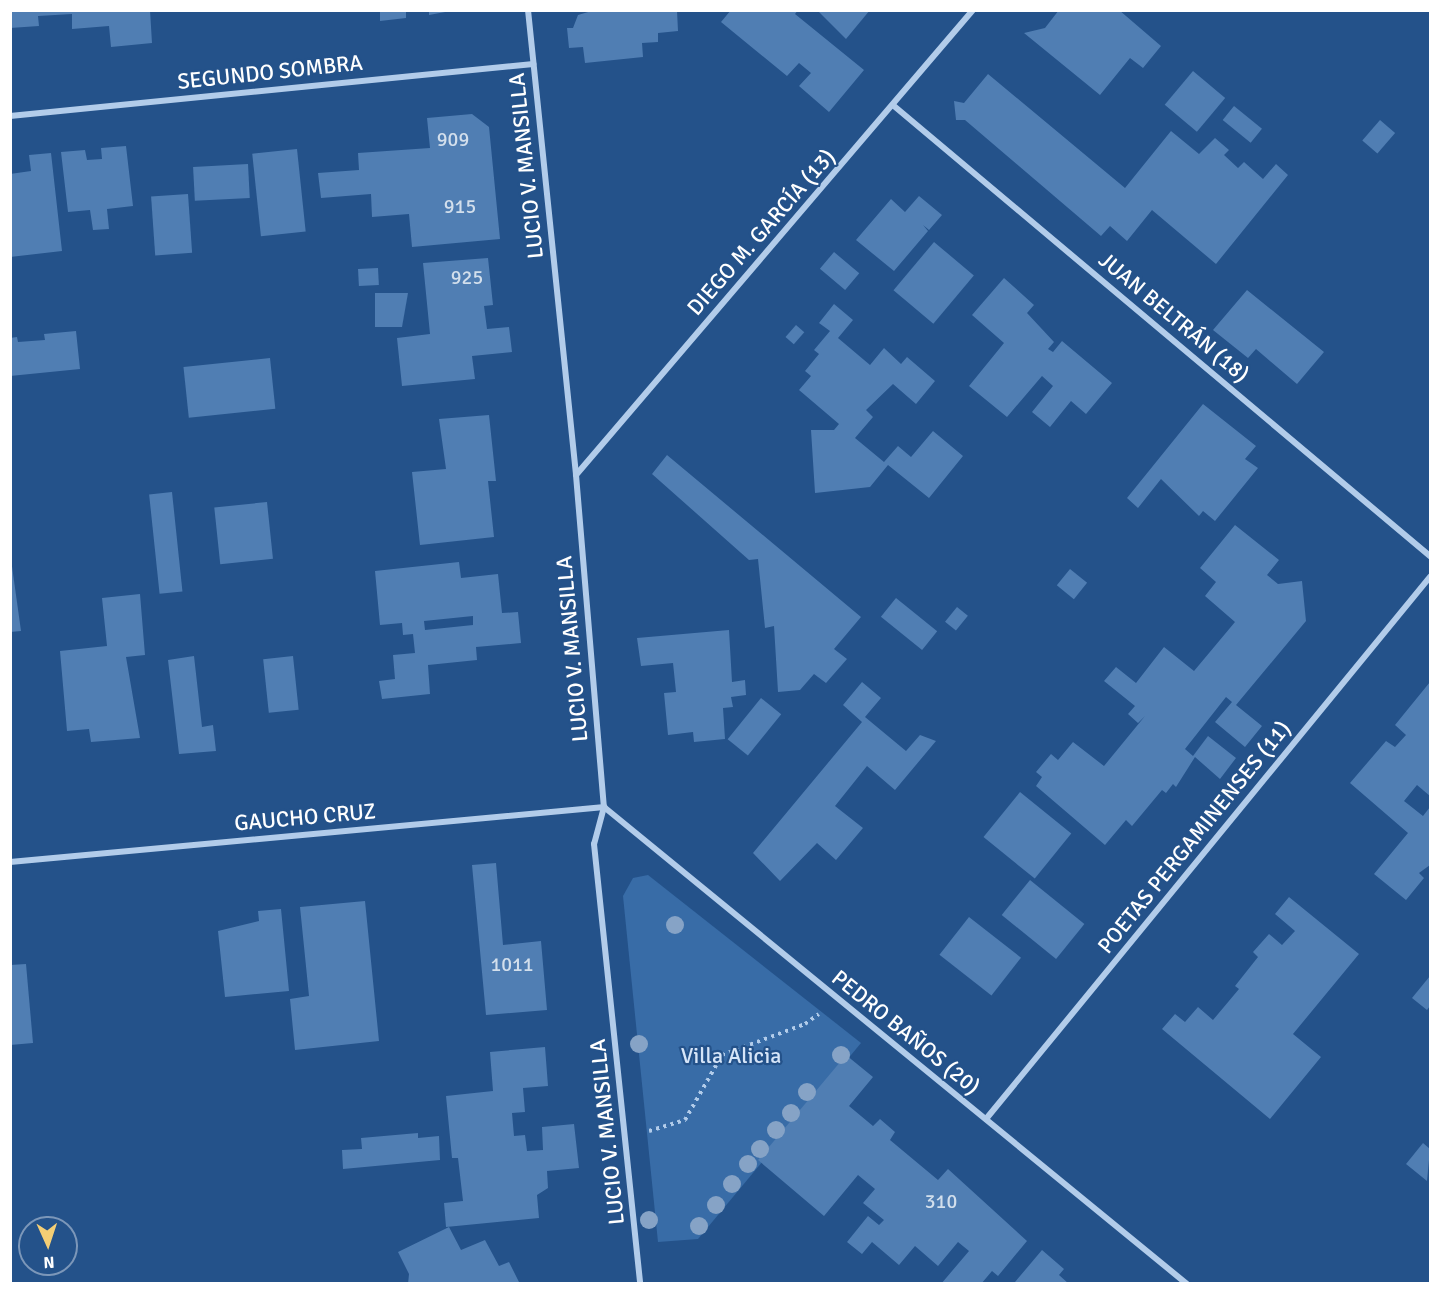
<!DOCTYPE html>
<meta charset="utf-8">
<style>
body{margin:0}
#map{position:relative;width:1441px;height:1294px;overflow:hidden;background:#24528a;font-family:Signika,sans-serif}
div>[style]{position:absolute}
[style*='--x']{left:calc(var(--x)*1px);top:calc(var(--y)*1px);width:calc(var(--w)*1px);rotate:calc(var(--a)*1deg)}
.green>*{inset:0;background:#386ca7}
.building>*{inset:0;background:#507eb3;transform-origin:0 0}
.path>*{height:4px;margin-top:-2px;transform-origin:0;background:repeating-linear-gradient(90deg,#b2ccea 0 3px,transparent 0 7.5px)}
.minor>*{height:6px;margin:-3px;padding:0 3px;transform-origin:3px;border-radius:3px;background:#b2ccea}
.trees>*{width:18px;height:18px;margin:-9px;border-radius:50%;background:#86a3c6}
span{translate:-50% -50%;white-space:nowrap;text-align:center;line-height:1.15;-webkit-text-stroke:4.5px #24528a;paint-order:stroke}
.number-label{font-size:20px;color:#d3dfec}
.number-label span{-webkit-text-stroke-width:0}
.street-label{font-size:22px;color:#fff}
.park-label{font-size:22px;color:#d6e5f8}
.frame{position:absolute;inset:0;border:12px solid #fff;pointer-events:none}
.north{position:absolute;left:18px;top:1216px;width:60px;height:60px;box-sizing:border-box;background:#24528a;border:2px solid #7c97b9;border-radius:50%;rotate:177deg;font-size:16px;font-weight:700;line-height:24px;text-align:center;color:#fff}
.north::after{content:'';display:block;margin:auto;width:21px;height:27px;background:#f4ce75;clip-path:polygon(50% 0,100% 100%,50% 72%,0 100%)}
</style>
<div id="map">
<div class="green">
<i style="clip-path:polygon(648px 875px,861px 1043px,698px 1239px,658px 1242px,623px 896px,633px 878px)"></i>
</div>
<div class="building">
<i style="clip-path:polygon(10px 10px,150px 10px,152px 43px,111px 47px,109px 26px,72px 29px,72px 14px,38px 16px,39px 26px,10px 28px)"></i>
<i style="clip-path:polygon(380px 10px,406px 10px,406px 18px,380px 21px)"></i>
<i style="clip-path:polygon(429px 10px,456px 10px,429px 15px)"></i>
<i style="clip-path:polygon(595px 10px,677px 10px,678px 31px,658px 33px,658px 42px,642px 43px,643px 57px,585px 63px,583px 47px,569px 48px,567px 28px,573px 28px,578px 15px)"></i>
<i style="clip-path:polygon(731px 10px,798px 10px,795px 14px,864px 70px,829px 112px,799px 86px,811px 73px,799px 63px,787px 76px,721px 22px)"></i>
<i style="clip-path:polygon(817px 10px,870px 10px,846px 39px)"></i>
<i style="clip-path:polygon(1059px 10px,1119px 10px,1161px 46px,1143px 68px,1130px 58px,1100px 95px,1024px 33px,1045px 28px)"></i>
<i style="left:1193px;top:71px;width:42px;height:44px;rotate:40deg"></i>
<i style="clip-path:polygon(988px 74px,1125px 188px,1171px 131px,1199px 154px,1215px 138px,1229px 150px,1224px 155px,1238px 168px,1244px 162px,1263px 179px,1276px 164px,1288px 175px,1216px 264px,1152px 210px,1127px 241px,1110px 226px,1101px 236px,965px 120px,956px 120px,954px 101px,964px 103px)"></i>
<i style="left:1234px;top:106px;width:36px;height:18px;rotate:39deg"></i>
<i style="clip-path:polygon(472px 114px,489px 127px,500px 239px,412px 247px,409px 214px,372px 217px,371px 194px,321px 198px,318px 173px,359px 170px,358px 153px,430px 148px,427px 118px)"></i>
<i style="left:1380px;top:120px;width:20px;height:27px;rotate:41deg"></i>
<i style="clip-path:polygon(126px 146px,133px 206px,107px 209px,109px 229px,93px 230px,90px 210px,68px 212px,61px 152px,85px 150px,87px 160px,102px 159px,101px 148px)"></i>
<i style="left:297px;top:149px;width:83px;height:45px;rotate:84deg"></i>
<i style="clip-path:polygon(51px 153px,62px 251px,10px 257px,10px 174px,31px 171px,29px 155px)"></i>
<i style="left:248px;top:164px;width:34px;height:55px;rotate:87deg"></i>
<i style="left:188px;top:194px;width:59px;height:37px;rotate:86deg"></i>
<i style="clip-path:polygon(919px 196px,942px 215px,929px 230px,923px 225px,928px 231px,894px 271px,856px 240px,891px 199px,905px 212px)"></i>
<i style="left:934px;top:242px;width:52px;height:63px;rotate:40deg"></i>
<i style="left:834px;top:252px;width:33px;height:22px;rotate:40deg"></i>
<i style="clip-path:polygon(488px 258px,493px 305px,484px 306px,487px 329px,509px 327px,512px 352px,472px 356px,475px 379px,402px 386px,397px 338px,430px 334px,423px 263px)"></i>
<i style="left:378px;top:268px;width:17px;height:20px;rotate:87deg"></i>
<i style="clip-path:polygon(1004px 278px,1034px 305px,1027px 313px,1054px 342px,1048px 349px,1053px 352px,1062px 341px,1112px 383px,1086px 414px,1071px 401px,1050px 427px,1032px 412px,1053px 386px,1042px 376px,1007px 417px,969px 386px,1004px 343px,972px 315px)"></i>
<i style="clip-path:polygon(1247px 290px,1324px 352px,1297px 384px,1256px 349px,1248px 358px,1213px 330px)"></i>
<i style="clip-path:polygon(375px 293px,408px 293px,402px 327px,375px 327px)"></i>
<i style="clip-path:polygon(834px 304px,853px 320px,838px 338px,870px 365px,884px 348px,901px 364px,907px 357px,935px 381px,916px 404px,893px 384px,866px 410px,873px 417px,855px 438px,884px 462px,898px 446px,911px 457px,933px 431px,963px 456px,929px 498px,888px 465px,870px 487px,815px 493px,811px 430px,834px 430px,839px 424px,799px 390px,811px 376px,805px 371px,819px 354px,814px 350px,830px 331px,819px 323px)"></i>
<i style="left:796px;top:325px;width:11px;height:16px;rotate:41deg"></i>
<i style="clip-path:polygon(76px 331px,80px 369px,10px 376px,10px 338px,17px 337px,18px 342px,45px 340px,44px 334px)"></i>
<i style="left:270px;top:358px;width:51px;height:87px;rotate:84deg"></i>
<i style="clip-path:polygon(1203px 404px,1256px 446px,1245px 459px,1258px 468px,1215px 521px,1203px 511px,1199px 516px,1161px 479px,1138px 508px,1127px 498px)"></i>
<i style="clip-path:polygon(489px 415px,496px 481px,488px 481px,494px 537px,420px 545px,412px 472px,446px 469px,439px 419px)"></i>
<i style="clip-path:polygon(667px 455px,861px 617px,834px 649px,847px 659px,826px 683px,814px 674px,800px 690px,778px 692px,774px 626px,765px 628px,758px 559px,749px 560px,652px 474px)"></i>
<i style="left:172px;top:492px;width:100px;height:23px;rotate:84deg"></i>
<i style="left:267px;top:502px;width:57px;height:53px;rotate:84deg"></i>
<i style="clip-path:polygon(1235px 525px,1279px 560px,1267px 575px,1278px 584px,1302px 581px,1306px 621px,1236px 705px,1262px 726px,1245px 747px,1215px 722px,1232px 702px,1226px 697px,1185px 749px,1193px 756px,1208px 736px,1236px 758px,1220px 779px,1195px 757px,1176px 787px,1173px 784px,1166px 793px,1162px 790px,1132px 826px,1126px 820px,1105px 845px,1036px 786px,1042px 777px,1036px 772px,1051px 754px,1058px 760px,1073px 742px,1104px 766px,1145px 716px,1138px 723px,1128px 714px,1135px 706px,1104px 681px,1116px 667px,1136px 683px,1164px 647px,1194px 671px,1235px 622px,1205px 596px,1216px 582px,1200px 568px)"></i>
<i style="clip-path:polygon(10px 552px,21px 631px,10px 632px)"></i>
<i style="clip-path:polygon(evenodd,459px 562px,461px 578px,498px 574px,502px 613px,518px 612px,521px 643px,476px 647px,477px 660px,428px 665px,430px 694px,382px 699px,379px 681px,395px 679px,393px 655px,415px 653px,413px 634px,403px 635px,402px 623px,380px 625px,375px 571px,459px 562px,473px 616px,473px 625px,425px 630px,424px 621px,473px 616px)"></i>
<i style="left:1070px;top:569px;width:22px;height:21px;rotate:39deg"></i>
<i style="clip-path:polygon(140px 594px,145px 655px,126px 657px,140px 738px,91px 742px,89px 729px,67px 731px,60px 651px,107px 646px,102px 598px)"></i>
<i style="left:896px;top:598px;width:53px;height:24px;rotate:39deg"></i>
<i style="left:957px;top:607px;width:14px;height:19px;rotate:39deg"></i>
<i style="clip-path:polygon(729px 630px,732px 682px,745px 680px,746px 695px,731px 697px,733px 707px,723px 708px,725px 739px,694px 742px,693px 732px,668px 735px,664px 693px,676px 692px,673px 663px,641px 666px,637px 638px)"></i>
<i style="clip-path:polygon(194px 656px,202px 727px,213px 725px,216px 751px,179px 754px,168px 660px)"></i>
<i style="left:293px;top:656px;width:54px;height:30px;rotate:84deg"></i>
<i style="clip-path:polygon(862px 682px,881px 698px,865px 717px,906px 751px,920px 735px,936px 741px,895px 790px,867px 766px,835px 806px,863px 828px,836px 860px,817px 843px,780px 881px,753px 853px,862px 722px,843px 705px)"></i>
<i style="clip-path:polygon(1430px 682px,1430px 796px,1417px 785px,1404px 801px,1423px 816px,1430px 807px,1430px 865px,1419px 873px,1424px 878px,1406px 900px,1374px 874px,1408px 833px,1350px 783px,1386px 741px,1395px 747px,1406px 735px,1395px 725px)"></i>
<i style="left:761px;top:698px;width:26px;height:53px;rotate:39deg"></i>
<i style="left:1020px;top:792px;width:66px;height:58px;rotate:39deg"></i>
<i style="clip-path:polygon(496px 863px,503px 945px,541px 941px,547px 1010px,486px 1015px,472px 865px)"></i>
<i style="left:1030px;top:880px;width:70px;height:45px;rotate:39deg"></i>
<i style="clip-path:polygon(1289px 897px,1359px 954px,1293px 1034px,1321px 1057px,1270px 1119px,1162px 1029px,1175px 1014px,1185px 1022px,1198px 1007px,1213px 1020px,1239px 989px,1235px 986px,1258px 957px,1253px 952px,1269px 934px,1282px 945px,1295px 931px,1275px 914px)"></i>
<i style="clip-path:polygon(365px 901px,379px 1041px,295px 1050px,290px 999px,309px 996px,300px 907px)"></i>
<i style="clip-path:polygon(281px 909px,289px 991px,225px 997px,218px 931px,259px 921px,258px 911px)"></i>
<i style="left:969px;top:917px;width:66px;height:48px;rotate:38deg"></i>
<i style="clip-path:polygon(26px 964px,33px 1043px,10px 1045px,10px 965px)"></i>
<i style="clip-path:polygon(1430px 976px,1430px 1006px,1427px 1010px,1412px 998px)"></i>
<i style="clip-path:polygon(545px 1047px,548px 1086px,523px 1088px,525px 1112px,512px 1113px,514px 1136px,525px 1135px,527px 1151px,543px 1150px,542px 1127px,574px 1124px,579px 1168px,547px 1171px,548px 1188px,537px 1195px,539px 1218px,446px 1227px,444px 1203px,463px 1201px,458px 1158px,452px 1158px,446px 1096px,493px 1091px,490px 1052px)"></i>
<i style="clip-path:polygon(846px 1055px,873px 1077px,849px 1106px,873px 1126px,880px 1119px,895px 1132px,890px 1140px,938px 1180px,948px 1169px,1027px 1241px,998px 1276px,992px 1271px,981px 1284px,941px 1284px,969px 1251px,958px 1242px,938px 1266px,915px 1246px,899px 1265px,872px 1242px,862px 1254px,847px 1242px,868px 1216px,879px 1225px,884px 1220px,863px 1203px,875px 1189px,858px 1175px,824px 1216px,758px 1160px)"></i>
<i style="clip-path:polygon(418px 1133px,418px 1138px,439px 1136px,440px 1160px,343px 1169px,342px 1150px,362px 1149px,361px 1138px)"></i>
<i style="clip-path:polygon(1423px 1143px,1430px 1149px,1427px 1181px,1406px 1164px)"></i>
<i style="clip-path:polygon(449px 1227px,461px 1250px,485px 1240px,499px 1266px,509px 1262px,519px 1282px,408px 1284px,409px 1274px,398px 1252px)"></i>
<i style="clip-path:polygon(1042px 1250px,1064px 1269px,1059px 1275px,1069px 1284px,1015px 1282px)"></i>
</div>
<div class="path">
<i style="--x:649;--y:1131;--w:38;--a:-17"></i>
<i style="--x:685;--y:1120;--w:75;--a:-60.4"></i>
<i style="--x:722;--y:1055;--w:89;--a:-20.5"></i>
<i style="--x:805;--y:1024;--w:17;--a:-36"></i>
</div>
<div class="minor">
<i style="--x:528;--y:10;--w:467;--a:84.1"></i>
<i style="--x:576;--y:475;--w:333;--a:85.2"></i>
<i style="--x:604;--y:807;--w:38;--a:105"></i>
<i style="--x:594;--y:844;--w:442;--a:84"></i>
<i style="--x:894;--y:106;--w:700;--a:40.02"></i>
<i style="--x:10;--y:116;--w:526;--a:-5.68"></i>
<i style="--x:576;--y:475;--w:611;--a:-49.51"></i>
<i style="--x:10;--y:862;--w:597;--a:-5.29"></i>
<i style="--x:604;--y:807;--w:753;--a:39.29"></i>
<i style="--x:986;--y:1119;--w:701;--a:-50.68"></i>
</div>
<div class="trees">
<i style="left:675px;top:925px"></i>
<i style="left:639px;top:1044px"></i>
<i style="left:841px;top:1055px"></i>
<i style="left:807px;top:1092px"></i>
<i style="left:791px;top:1113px"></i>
<i style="left:776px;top:1130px"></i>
<i style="left:760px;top:1149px"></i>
<i style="left:748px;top:1164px"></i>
<i style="left:732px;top:1184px"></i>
<i style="left:716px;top:1205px"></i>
<i style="left:649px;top:1220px"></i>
<i style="left:699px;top:1226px"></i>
</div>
<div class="number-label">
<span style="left:453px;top:139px">909</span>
<span style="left:460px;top:206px">915</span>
<span style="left:467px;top:277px">925</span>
<span style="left:512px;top:964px">1011</span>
<span style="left:941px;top:1201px">310</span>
</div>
<div class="street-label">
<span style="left:270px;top:72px;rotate:-6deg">SEGUNDO SOMBRA</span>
<span style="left:526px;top:166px;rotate:-96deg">LUCIO V. MANSILLA</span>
<span style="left:761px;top:232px;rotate:-49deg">DIEGO M. GARCÍA (13)</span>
<span style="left:1174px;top:317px;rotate:40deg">JUAN BELTRÁN (18)</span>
<span style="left:572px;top:649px;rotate:-95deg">LUCIO V. MANSILLA</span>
<span style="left:305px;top:817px;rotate:-5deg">GAUCHO CRUZ</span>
<span style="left:1194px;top:837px;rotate:-51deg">POETAS PERGAMINENSES (11)</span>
<span style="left:906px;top:1032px;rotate:39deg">PEDRO BAÑOS (20)</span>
<span style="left:607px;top:1132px;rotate:-96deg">LUCIO V. MANSILLA</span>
</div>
<div class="park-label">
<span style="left:731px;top:1056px">Villa Alicia</span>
</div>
<div class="frame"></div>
<div class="north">N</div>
</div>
